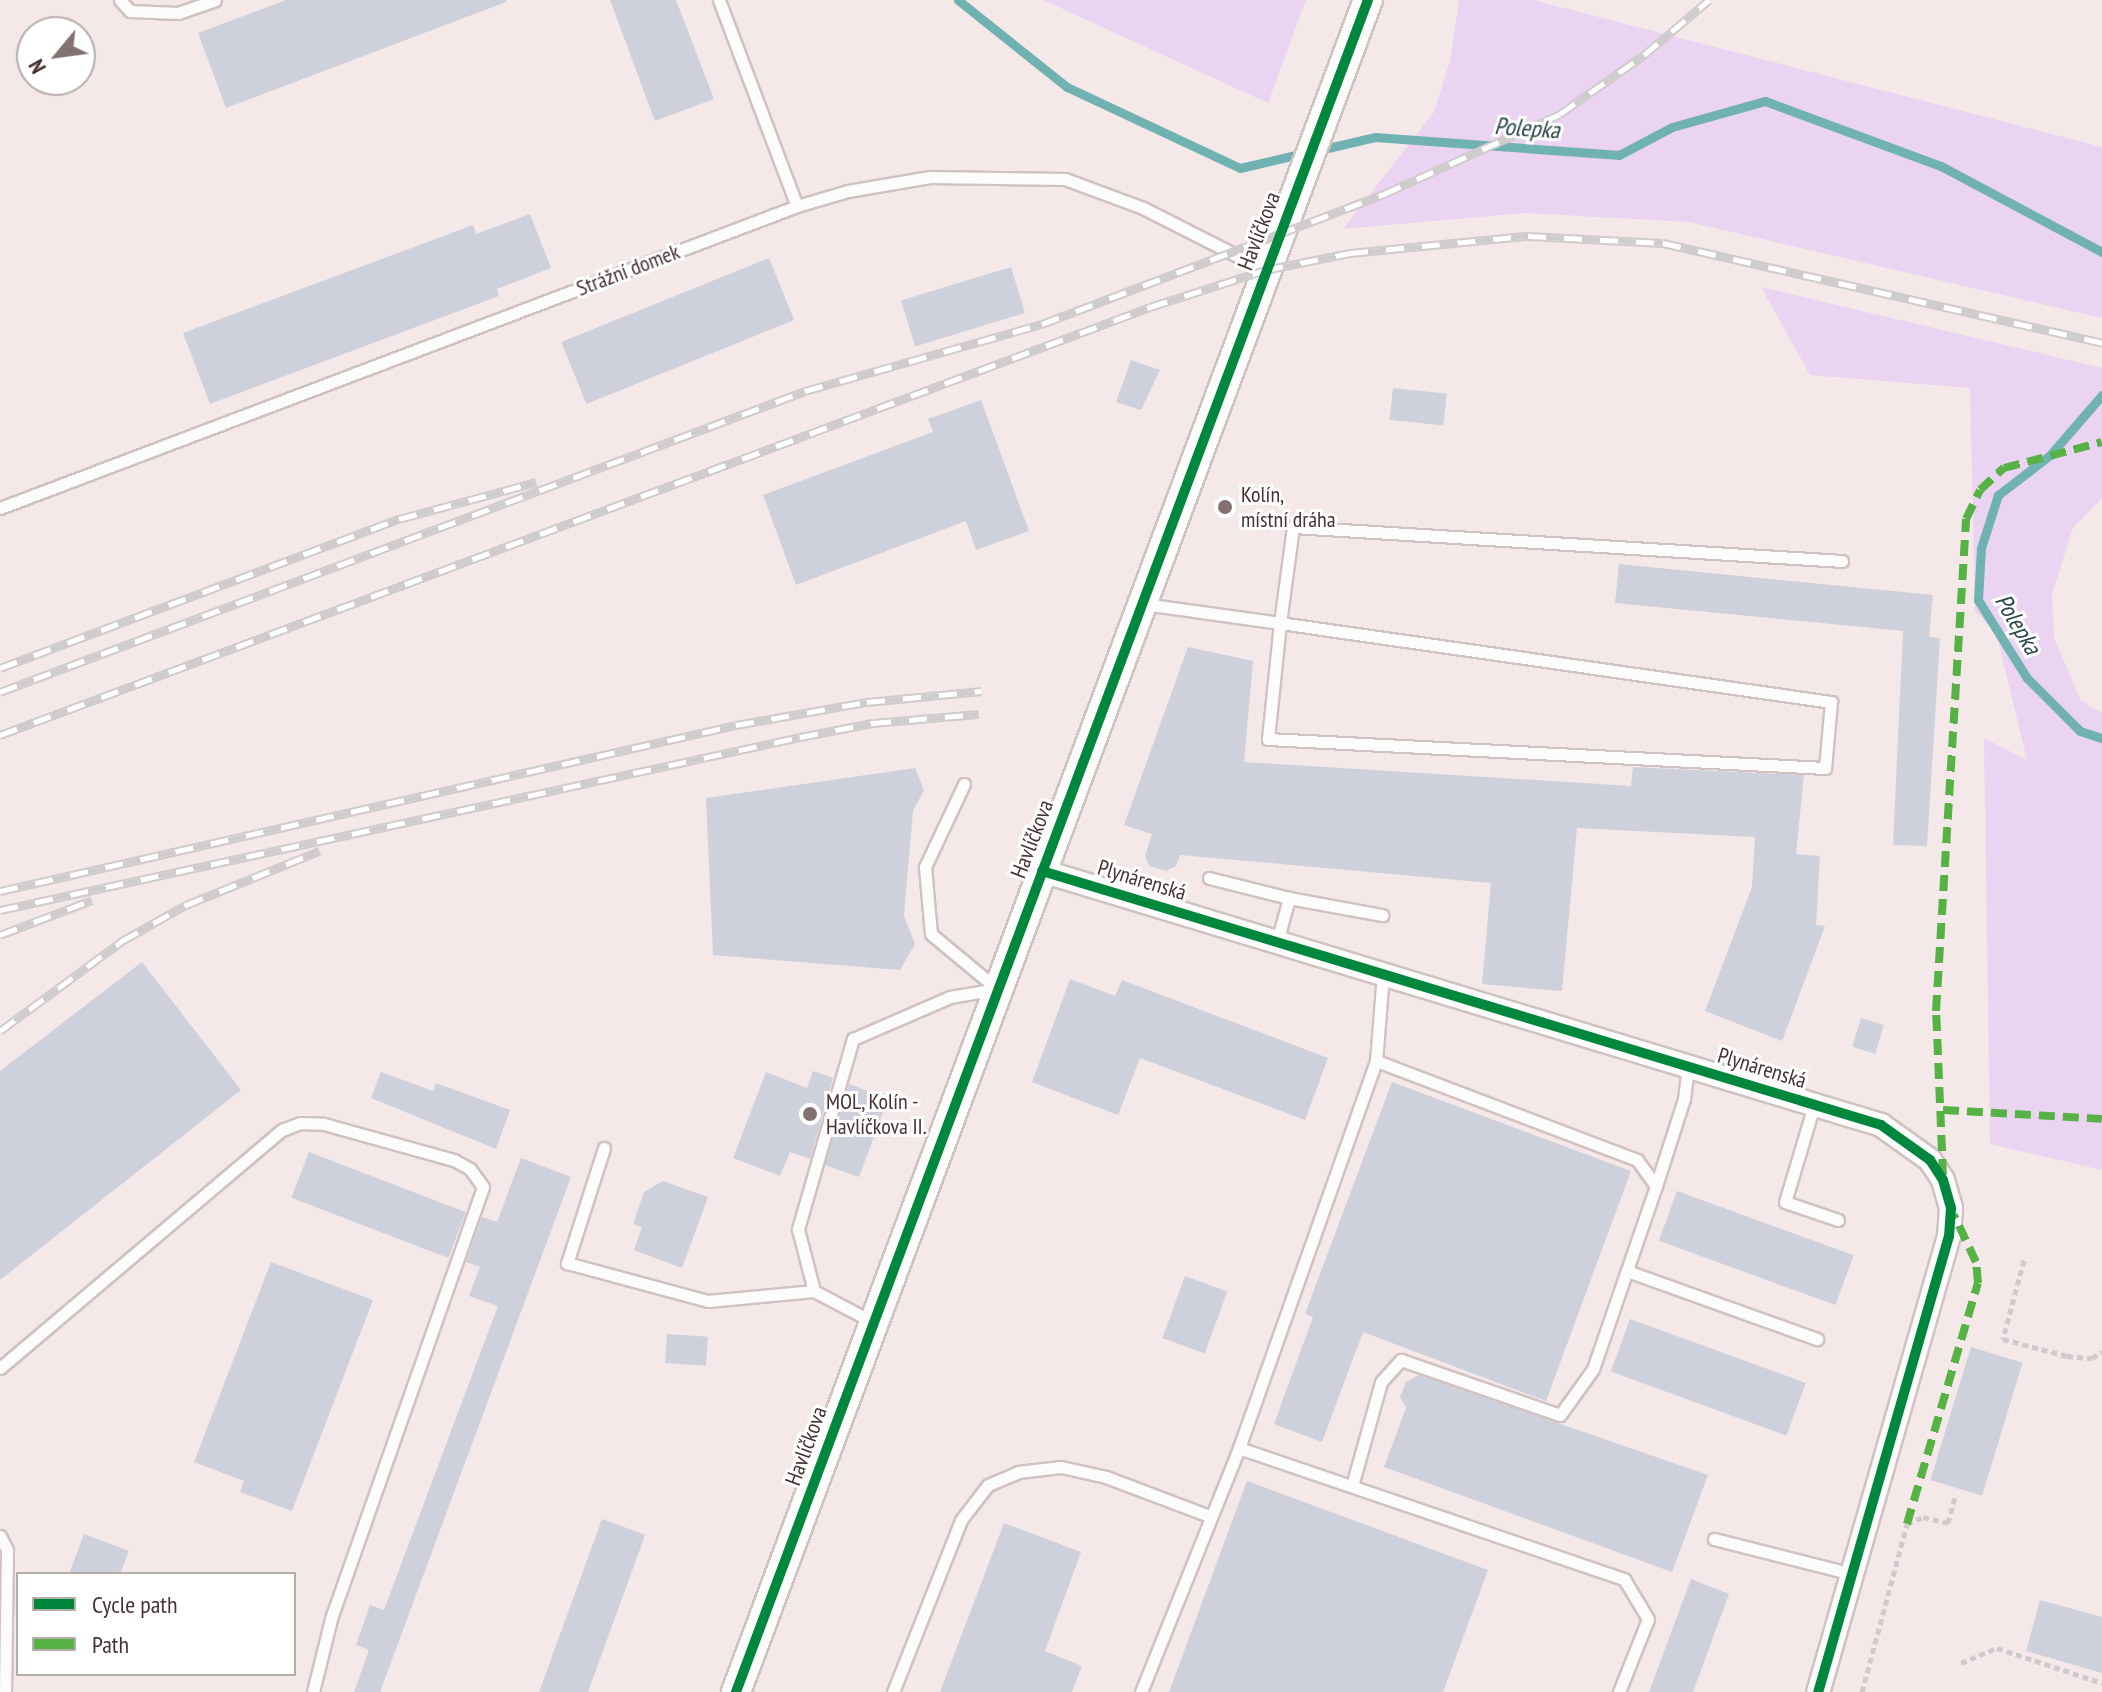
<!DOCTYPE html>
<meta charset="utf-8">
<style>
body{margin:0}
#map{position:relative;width:2102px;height:1692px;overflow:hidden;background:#f4e8e8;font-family:"PT Sans Narrow",sans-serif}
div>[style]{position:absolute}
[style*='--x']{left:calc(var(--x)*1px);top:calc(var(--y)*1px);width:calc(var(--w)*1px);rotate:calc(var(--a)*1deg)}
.green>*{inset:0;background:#ebd4f1}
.stream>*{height:9px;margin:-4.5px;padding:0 4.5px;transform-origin:4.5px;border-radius:4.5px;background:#70b2b1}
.building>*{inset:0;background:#ced1db;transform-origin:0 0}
.path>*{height:5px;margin-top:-2.5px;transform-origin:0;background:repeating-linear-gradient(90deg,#d0cbcb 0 6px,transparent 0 10px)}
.roads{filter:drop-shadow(2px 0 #d1c2c2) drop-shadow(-2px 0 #d1c2c2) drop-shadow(0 2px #d1c2c2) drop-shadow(0 -2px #d1c2c2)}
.service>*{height:11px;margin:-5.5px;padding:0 5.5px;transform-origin:5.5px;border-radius:5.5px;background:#fdfcfc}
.minor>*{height:22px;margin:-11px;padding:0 11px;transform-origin:11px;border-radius:11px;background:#fdfcfc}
.tertiary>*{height:28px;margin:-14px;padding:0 14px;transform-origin:14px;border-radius:14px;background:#fdfcfc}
.rail>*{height:9px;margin-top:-4.5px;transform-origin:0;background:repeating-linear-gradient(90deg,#fff 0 18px,#d0cbcc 0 36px);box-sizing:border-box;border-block:2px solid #d0cbcc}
.quiet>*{height:8px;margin-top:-4px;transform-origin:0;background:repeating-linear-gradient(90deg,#57b246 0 16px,transparent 0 24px)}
.cycleway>*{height:10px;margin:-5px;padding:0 5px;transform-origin:5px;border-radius:5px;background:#00873e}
.dots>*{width:22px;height:22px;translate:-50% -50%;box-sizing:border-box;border:4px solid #fff;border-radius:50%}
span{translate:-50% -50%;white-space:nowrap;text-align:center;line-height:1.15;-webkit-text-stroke:6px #fff;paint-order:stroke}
.street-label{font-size:22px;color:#483133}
.poi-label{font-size:22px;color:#483133}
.left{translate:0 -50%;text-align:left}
.water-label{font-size:24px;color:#274544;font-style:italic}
.legend{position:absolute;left:16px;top:1572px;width:280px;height:104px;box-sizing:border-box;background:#fff;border:2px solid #b6adad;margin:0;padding:10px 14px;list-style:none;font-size:24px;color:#483133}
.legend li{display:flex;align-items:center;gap:16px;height:40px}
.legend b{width:40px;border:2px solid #b6adad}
.north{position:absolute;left:16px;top:16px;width:80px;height:80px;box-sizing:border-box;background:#fff;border:2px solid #b6adad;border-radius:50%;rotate:241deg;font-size:22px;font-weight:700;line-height:32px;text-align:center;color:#483133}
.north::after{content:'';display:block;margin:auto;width:28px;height:36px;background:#847172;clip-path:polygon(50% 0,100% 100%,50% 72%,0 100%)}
</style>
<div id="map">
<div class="green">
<i style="clip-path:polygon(1043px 0,1306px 0,1268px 103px)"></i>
<i style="clip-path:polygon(1459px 0,1533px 0,2102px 147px,2102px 318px,1689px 222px,1525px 213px,1343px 229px,1434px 112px,1450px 61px)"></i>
<i style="clip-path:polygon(1761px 287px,2102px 368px,2102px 498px,2073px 528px,2052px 594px,2054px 637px,2081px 701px,2102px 713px,2102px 1170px,1990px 1144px,1984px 738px,2027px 760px,1996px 632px,1975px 611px,1970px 388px,1810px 375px)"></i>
</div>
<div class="stream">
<i style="--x:958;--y:0;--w:139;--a:38.6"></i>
<i style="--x:1067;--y:87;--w:191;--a:25.1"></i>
<i style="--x:1240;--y:168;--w:66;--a:-13.2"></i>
<i style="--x:1319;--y:150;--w:57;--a:-13.1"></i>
<i style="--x:1375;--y:137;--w:245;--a:4.2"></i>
<i style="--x:1619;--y:155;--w:60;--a:-27.8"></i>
<i style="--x:1672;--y:127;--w:97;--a:-15.6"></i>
<i style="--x:1765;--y:101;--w:188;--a:20.3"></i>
<i style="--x:1941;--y:166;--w:183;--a:28.1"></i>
<i style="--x:2102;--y:395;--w:79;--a:130.9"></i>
<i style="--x:2050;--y:455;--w:66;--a:142.4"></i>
<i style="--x:1998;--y:495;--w:56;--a:107.8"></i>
<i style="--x:1981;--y:548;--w:52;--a:93.3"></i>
<i style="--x:1978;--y:600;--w:92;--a:57.9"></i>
<i style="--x:2027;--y:678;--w:75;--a:45"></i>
<i style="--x:2080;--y:731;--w:23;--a:18"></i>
</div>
<div class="building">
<i style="clip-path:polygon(286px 0,506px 0,506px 2px,226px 108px,198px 33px)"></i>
<i style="clip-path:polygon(610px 0,676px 0,714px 99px,655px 121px)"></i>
<i style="clip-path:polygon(530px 214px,551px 268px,497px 289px,499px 296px,210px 404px,183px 333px,473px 225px,476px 234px)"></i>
<i style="left:769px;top:258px;width:67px;height:224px;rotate:68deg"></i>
<i style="left:1011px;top:267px;width:48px;height:115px;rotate:73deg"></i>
<i style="clip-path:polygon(1131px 360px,1160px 370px,1141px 410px,1116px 402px)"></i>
<i style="left:1393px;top:388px;width:54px;height:32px;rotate:6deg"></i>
<i style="clip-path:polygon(981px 400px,1029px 531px,976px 550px,966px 521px,796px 585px,763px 495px,933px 432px,928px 419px)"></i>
<i style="clip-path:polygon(1619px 564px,1933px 595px,1929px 637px,1940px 638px,1927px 846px,1893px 845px,1903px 631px,1615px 603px)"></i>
<i style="clip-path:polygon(1188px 647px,1253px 661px,1244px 762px,1631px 786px,1633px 767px,1804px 775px,1796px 854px,1820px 856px,1816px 925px,1825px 926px,1782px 1041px,1705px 1011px,1752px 887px,1755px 837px,1577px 828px,1562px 991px,1482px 984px,1491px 883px,1180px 855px,1176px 866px,1166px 871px,1149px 866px,1145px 856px,1152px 834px,1124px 825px)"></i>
<i style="clip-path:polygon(915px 768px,924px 790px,913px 811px,904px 916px,915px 944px,900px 970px,713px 955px,706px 798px)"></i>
<i style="clip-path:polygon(142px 962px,241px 1090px,0 1280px,0 1071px)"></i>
<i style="clip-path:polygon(1070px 979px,1115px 996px,1122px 980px,1328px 1058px,1305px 1120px,1140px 1058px,1118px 1115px,1032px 1082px)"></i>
<i style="left:1861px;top:1018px;width:24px;height:30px;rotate:17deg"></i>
<i style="clip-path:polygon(813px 1071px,833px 1078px,810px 1159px,790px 1152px,780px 1176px,733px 1158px,766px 1072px,807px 1088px)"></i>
<i style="clip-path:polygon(381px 1072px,433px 1091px,436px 1083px,510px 1110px,496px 1149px,371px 1098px)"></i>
<i style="clip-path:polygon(1392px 1082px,1631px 1171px,1546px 1401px,1363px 1332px,1322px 1442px,1274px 1424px,1313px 1317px,1305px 1314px)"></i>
<i style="clip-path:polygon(849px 1084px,888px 1099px,859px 1177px,825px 1165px)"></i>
<i style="left:309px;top:1152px;width:168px;height:49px;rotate:21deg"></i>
<i style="clip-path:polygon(521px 1158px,571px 1177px,380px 1692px,354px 1692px,369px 1650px,356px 1645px,370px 1605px,384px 1610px,498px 1306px,469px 1296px,480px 1267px,466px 1262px,482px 1217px,497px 1222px)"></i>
<i style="clip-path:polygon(663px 1181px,708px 1197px,682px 1268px,634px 1250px,642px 1227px,633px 1224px,644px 1192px)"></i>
<i style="left:1677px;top:1191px;width:188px;height:53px;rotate:20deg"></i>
<i style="clip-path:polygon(271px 1262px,373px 1300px,292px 1511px,240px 1492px,244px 1481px,194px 1462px)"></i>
<i style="left:1185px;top:1276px;width:45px;height:66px;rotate:20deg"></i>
<i style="left:1630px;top:1319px;width:187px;height:56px;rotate:20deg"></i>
<i style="left:667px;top:1334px;width:41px;height:29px;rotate:4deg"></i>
<i style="left:1971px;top:1347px;width:54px;height:139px;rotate:17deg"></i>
<i style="clip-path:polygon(1419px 1375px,1708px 1475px,1672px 1572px,1384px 1467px,1406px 1408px,1400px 1397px,1406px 1382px)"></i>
<i style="clip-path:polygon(1247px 1481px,1488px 1570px,1443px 1692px,1169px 1692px)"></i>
<i style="left:602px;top:1519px;width:46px;height:184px;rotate:20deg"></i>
<i style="clip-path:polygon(1004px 1523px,1081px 1552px,1045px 1651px,1082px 1666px,1072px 1692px,940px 1692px)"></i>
<i style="clip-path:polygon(84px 1534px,129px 1551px,120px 1574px,69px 1574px)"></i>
<i style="clip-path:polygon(1691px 1579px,1729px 1594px,1693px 1692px,1649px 1692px)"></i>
<i style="clip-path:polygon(2040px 1600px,2102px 1617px,2102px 1673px,2026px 1651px)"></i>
</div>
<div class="path">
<i style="--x:2024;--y:1260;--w:82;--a:104.9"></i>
<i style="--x:2003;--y:1339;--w:66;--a:14.9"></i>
<i style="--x:2067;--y:1356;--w:25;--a:5"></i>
<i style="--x:2092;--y:1358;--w:12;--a:-31"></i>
<i style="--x:1961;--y:1663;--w:39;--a:-23"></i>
<i style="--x:1997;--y:1648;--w:111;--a:18.4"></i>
<i style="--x:1862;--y:1692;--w:174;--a:-75"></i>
<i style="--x:1907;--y:1524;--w:17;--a:-24"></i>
<i style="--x:1923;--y:1517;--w:26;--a:13"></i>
<i style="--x:1948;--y:1523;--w:28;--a:-75"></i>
</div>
<div class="roads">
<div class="service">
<i style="--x:120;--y:0;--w:15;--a:48"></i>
<i style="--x:130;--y:11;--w:48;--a:2.4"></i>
<i style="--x:178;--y:13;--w:39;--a:-19"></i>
<i style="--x:719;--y:0;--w:220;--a:69.3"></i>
<i style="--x:0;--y:508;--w:852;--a:-20.75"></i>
<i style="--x:797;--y:206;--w:53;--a:-16.4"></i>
<i style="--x:848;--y:191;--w:83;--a:-9.7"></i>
<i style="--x:930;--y:177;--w:135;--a:0.8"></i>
<i style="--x:1065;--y:179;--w:83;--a:20.4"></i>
<i style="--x:1143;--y:208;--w:137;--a:26.9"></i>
<i style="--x:1143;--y:604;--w:51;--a:7.8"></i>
<i style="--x:1194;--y:611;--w:87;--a:7.9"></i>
<i style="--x:1280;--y:623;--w:557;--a:8.16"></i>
<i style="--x:1831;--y:702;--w:66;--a:95.2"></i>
<i style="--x:1825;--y:768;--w:558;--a:-177.02"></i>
<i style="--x:1268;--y:739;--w:117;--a:-84.1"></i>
<i style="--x:1280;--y:623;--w:97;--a:-82.3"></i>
<i style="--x:1293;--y:527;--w:550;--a:3.54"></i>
<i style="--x:964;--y:784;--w:92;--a:115.2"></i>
<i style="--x:925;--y:867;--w:67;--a:84.9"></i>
<i style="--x:931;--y:934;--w:85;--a:39.7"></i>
<i style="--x:1209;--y:878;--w:82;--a:14"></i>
<i style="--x:1277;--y:942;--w:46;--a:-74.7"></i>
<i style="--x:1289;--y:898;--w:95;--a:10.4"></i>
<i style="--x:1814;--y:1105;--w:101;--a:106.6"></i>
<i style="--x:1785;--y:1202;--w:56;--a:18.8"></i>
<i style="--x:604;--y:1148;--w:121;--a:107.8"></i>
<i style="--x:567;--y:1263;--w:146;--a:15.1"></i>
<i style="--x:708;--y:1301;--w:106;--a:-5.4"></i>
<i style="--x:1656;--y:1186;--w:91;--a:-72.2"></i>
<i style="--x:1684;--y:1099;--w:32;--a:-83"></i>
<i style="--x:1627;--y:1271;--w:202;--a:19.7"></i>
<i style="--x:873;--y:1322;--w:67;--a:-152.3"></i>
<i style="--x:814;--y:1291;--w:64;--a:-104.5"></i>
<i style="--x:798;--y:1229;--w:198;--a:-73.9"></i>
<i style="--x:853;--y:1039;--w:106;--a:-23.4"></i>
<i style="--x:950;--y:997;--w:48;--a:-9.7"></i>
<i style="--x:0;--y:1368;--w:369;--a:-40.2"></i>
<i style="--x:282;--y:1130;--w:19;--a:-21"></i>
<i style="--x:300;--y:1123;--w:24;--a:2"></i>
<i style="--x:324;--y:1124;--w:135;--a:15.5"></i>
<i style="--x:454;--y:1160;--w:18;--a:29"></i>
<i style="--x:470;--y:1169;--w:22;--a:54"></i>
<i style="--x:483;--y:1187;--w:458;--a:109.4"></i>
<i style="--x:331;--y:1619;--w:75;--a:103.9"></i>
<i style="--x:1239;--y:1448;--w:407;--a:18.8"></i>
<i style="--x:1624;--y:1579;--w:47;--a:59"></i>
<i style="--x:1648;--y:1619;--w:79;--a:111.7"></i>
<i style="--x:1352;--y:1486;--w:108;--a:-74.4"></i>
<i style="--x:1381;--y:1382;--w:30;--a:-48"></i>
<i style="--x:1401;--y:1360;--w:168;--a:19.1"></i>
<i style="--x:1560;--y:1415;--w:57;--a:-54.3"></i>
<i style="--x:1593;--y:1369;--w:194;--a:-71"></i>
<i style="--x:1656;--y:1186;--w:32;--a:-126"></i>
<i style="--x:1637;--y:1160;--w:279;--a:-159.2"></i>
<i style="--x:0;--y:1536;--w:16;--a:63"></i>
<i style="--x:7;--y:1550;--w:142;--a:90.8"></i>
<i style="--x:1714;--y:1539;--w:142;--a:14.2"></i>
<i style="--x:893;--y:1692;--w:185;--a:-68.4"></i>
<i style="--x:961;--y:1520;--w:44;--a:-52.4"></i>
<i style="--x:988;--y:1485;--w:33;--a:-23"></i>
<i style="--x:1018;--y:1472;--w:43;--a:-6.6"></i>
<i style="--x:1061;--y:1467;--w:46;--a:12.5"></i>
<i style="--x:1106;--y:1477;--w:110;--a:20.7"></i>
<i style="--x:1141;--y:1692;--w:263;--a:-68.1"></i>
<i style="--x:1239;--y:1448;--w:411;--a:-70.5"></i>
<i style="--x:1376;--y:1061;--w:87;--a:-85.4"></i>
</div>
<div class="minor">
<i style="--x:1042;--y:871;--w:877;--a:16.84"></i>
<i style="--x:1881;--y:1125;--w:60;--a:35.5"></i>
<i style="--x:1930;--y:1160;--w:24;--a:57"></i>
<i style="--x:1943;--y:1180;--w:29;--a:74"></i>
<i style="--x:1951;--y:1208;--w:28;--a:94"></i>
<i style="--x:1949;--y:1236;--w:474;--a:106"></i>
</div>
<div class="tertiary">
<i style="--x:736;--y:1692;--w:1806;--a:-69.52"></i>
</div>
</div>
<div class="rail">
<i style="--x:0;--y:668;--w:426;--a:-20.5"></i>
<i style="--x:399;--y:519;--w:142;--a:-15.1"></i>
<i style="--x:0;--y:692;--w:859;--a:-20.5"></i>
<i style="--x:805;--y:391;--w:246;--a:-15.8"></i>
<i style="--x:1042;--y:324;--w:366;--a:-20.8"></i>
<i style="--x:1384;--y:194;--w:193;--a:-24.4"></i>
<i style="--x:1560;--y:114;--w:103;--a:-35.1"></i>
<i style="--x:1644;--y:55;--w:85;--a:-40.2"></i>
<i style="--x:0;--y:735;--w:1227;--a:-20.41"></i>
<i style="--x:1150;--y:307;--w:121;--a:-17.8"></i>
<i style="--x:1265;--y:270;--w:87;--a:-11.3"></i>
<i style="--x:1350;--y:253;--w:179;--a:-5.5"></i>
<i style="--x:1528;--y:236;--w:135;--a:3"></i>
<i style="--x:1663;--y:243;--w:450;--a:12.8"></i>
<i style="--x:0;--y:891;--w:754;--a:-12.71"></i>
<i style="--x:736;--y:725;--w:133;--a:-10"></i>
<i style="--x:867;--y:702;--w:115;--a:-5.5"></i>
<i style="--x:0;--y:910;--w:818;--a:-12.2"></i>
<i style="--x:800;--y:737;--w:74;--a:-10.9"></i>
<i style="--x:873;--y:723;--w:106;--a:-4.9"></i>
<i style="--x:0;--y:935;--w:98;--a:-20.8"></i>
<i style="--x:0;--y:1031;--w:152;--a:-36.4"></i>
<i style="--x:122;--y:941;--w:73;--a:-29.4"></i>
<i style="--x:186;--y:905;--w:144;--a:-22.1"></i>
</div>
<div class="quiet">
<i style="--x:1943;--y:1110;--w:159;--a:3.2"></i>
<i style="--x:1943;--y:1175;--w:164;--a:-92.4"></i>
<i style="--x:1936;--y:1011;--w:493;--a:-86.5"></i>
<i style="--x:1966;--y:519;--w:32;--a:-64"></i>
<i style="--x:1980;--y:490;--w:33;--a:-43"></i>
<i style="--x:2004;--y:468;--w:101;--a:-14.9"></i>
<i style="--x:1907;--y:1524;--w:251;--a:-73.6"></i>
<i style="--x:1978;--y:1283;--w:21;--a:-95"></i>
<i style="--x:1976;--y:1262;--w:52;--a:-115.1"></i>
</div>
<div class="cycleway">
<i style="--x:1042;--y:871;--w:877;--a:16.84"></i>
<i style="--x:1881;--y:1125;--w:60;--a:35.5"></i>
<i style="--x:1930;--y:1160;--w:24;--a:57"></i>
<i style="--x:1943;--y:1180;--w:29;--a:74"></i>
<i style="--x:1951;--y:1208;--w:28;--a:94"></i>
<i style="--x:1949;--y:1236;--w:474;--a:106"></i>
<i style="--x:736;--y:1692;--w:1806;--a:-69.52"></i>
</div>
<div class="dots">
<i style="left:1225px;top:507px;background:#847172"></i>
<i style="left:810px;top:1114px;background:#847172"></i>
</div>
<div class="street-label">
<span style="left:1259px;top:231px;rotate:-69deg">Havlíčkova</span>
<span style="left:628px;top:270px;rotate:-21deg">Strážní domek</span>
<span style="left:1032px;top:839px;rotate:-69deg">Havlíčkova</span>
<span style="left:1142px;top:880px;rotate:17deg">Plynárenská</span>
<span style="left:1762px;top:1068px;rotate:17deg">Plynárenská</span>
<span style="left:806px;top:1446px;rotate:-70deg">Havlíčkova</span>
</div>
<div class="poi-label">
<span class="left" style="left:1241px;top:507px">Kolín,<br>místní dráha</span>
<span class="left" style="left:826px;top:1114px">MOL, Kolín -<br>Havlíčkova II.</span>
</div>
<div class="water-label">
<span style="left:1527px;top:128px;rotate:4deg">Polepka</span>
<span style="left:2018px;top:624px;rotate:59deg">Polepka</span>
</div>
<ul class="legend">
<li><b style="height:10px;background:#00873e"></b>Cycle path</li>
<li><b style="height:10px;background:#57b246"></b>Path</li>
</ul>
<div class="north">N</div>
</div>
